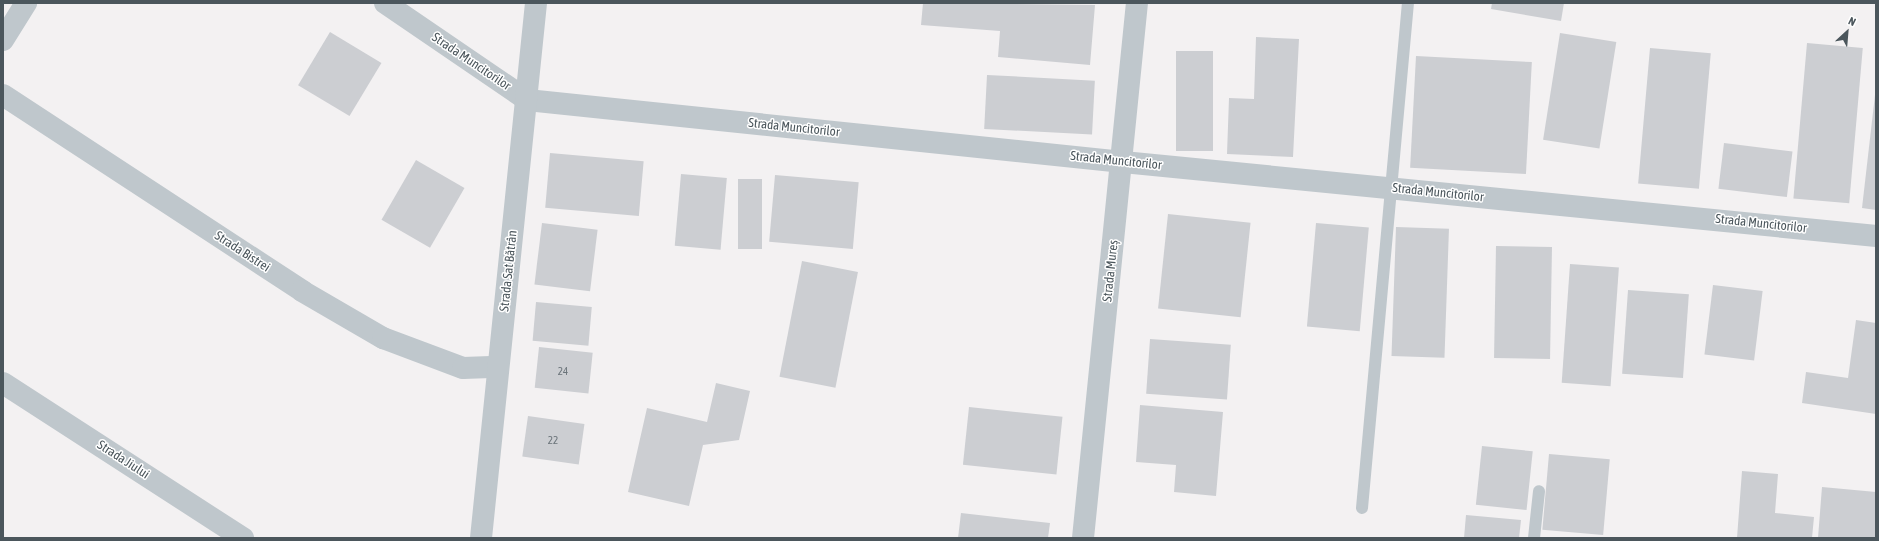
<!DOCTYPE html>
<meta charset="utf-8">
<style>
body{margin:0}
#map{position:relative;width:1879px;height:541px;overflow:hidden;background:#f3f1f2;font-family:"Asap Condensed",sans-serif}
div>[style]{position:absolute}
[style*='--x']{left:calc(var(--x)*1px);top:calc(var(--y)*1px);width:calc(var(--w)*1px);rotate:calc(var(--a)*1deg)}
.building>*{inset:0;background:#ccced2;transform-origin:0 0}
.service>*{height:12px;margin:-6px;padding:0 6px;transform-origin:6px;border-radius:6px;background:#bfc7cc}
.minor>*{height:22px;margin:-11px;padding:0 11px;transform-origin:11px;border-radius:11px;background:#bfc7cc}
span{translate:-50% -50%;white-space:nowrap;text-align:center;line-height:1.15;-webkit-text-stroke:3px #fff;paint-order:stroke}
.number-label{font-size:11px;color:#6b747a}
.number-label span{-webkit-text-stroke-width:0}
.street-label{font-size:13px;color:#4b565c}
.frame{position:absolute;inset:0;border:4px solid #4b565c;pointer-events:none}
.north{position:absolute;left:1827px;top:12px;width:40px;height:40px;-webkit-text-stroke:3px #fff;paint-order:stroke;rotate:26deg;font-size:11px;font-weight:700;line-height:16px;text-align:center;color:#4b565c}
.north::after{content:'';display:block;margin:auto;width:14px;height:18px;background:#4b565c;clip-path:polygon(50% 0,100% 100%,50% 72%,0 100%)}
</style>
<div id="map">
<div class="building">
<i style="clip-path:polygon(923px 3px,1095px 5px,1090px 65px,998px 57px,1000px 31px,921px 25px)"></i>
<i style="clip-path:polygon(1492px 3px,1564px 3px,1561px 21px,1491px 9px)"></i>
<i style="left:330px;top:32px;width:60px;height:62px;rotate:31deg"></i>
<i style="left:1560px;top:33px;width:57px;height:108px;rotate:9deg"></i>
<i style="clip-path:polygon(1256px 37px,1299px 39px,1293px 157px,1227px 154px,1229px 98px,1254px 99px)"></i>
<i style="left:1807px;top:43px;width:56px;height:156px;rotate:5deg"></i>
<i style="left:1650px;top:48px;width:61px;height:136px;rotate:5deg"></i>
<i style="left:1176px;top:51px;width:37px;height:100px"></i>
<i style="left:1416px;top:56px;width:116px;height:112px;rotate:3deg"></i>
<i style="left:987px;top:75px;width:108px;height:54px;rotate:3deg"></i>
<i style="clip-path:polygon(1875px 95px,1876px 96px,1876px 210px,1862px 208px)"></i>
<i style="left:1724px;top:143px;width:69px;height:46px;rotate:7deg"></i>
<i style="left:550px;top:153px;width:94px;height:55px;rotate:5deg"></i>
<i style="left:416px;top:160px;width:56px;height:69px;rotate:30deg"></i>
<i style="left:681px;top:174px;width:46px;height:72px;rotate:5deg"></i>
<i style="left:775px;top:175px;width:84px;height:67px;rotate:5deg"></i>
<i style="left:738px;top:179px;width:24px;height:70px"></i>
<i style="left:1168px;top:214px;width:83px;height:95px;rotate:6deg"></i>
<i style="left:542px;top:223px;width:56px;height:62px;rotate:7deg"></i>
<i style="left:1316px;top:223px;width:53px;height:104px;rotate:5deg"></i>
<i style="left:1396px;top:227px;width:53px;height:129px;rotate:2deg"></i>
<i style="left:1496px;top:246px;width:56px;height:112px;rotate:1deg"></i>
<i style="left:802px;top:261px;width:57px;height:118px;rotate:11deg"></i>
<i style="left:1570px;top:264px;width:49px;height:119px;rotate:4deg"></i>
<i style="left:1713px;top:285px;width:50px;height:70px;rotate:7deg"></i>
<i style="left:1628px;top:290px;width:61px;height:84px;rotate:4deg"></i>
<i style="left:536px;top:302px;width:56px;height:39px;rotate:5deg"></i>
<i style="clip-path:polygon(1856px 320px,1876px 323px,1876px 414px,1802px 403px,1806px 372px,1848px 378px)"></i>
<i style="left:1150px;top:339px;width:81px;height:55px;rotate:4deg"></i>
<i style="left:539px;top:347px;width:54px;height:41px;rotate:6deg"></i>
<i style="clip-path:polygon(716px 383px,750px 391px,739px 440px,703px 445px,689px 506px,628px 492px,647px 408px,707px 422px)"></i>
<i style="clip-path:polygon(1140px 405px,1223px 412px,1216px 496px,1174px 492px,1176px 465px,1136px 462px)"></i>
<i style="left:969px;top:407px;width:94px;height:58px;rotate:6deg"></i>
<i style="left:528px;top:416px;width:57px;height:41px;rotate:8deg"></i>
<i style="left:1482px;top:446px;width:51px;height:59px;rotate:6deg"></i>
<i style="left:1549px;top:454px;width:61px;height:76px;rotate:5deg"></i>
<i style="clip-path:polygon(1742px 471px,1778px 474px,1775px 513px,1814px 517px,1812px 538px,1737px 538px)"></i>
<i style="clip-path:polygon(1822px 487px,1876px 492px,1876px 538px,1818px 538px)"></i>
<i style="clip-path:polygon(961px 513px,1050px 523px,1048px 538px,958px 538px)"></i>
<i style="clip-path:polygon(1466px 515px,1521px 520px,1519px 538px,1464px 538px)"></i>
</div>
<div class="service">
<i style="--x:1362;--y:508;--w:507;--a:-84.8"></i>
<i style="--x:1534;--y:538;--w:47;--a:-83.9"></i>
</div>
<div class="minor">
<i style="--x:385;--y:3;--w:172;--a:34.3"></i>
<i style="--x:527;--y:100;--w:599;--a:5.94"></i>
<i style="--x:1123;--y:162;--w:757;--a:5.61"></i>
<i style="--x:3;--y:40;--w:44;--a:-58.1"></i>
<i style="--x:3;--y:95;--w:358;--a:33.2"></i>
<i style="--x:302;--y:291;--w:94;--a:30.1"></i>
<i style="--x:383;--y:338;--w:85;--a:20.6"></i>
<i style="--x:463;--y:368;--w:35;--a:-2"></i>
<i style="--x:3;--y:383;--w:286;--a:32.9"></i>
<i style="--x:481;--y:538;--w:538;--a:-84.13"></i>
<i style="--x:1083;--y:538;--w:538;--a:-84.24"></i>
</div>
<div class="number-label">
<span style="left:563px;top:371px">24</span>
<span style="left:553px;top:440px">22</span>
</div>
<div class="street-label">
<span style="left:471px;top:62px;rotate:34deg">Strada Muncitorilor</span>
<span style="left:794px;top:128px;rotate:6deg">Strada Muncitorilor</span>
<span style="left:1116px;top:161px;rotate:6deg">Strada Muncitorilor</span>
<span style="left:1438px;top:193px;rotate:6deg">Strada Muncitorilor</span>
<span style="left:1761px;top:224px;rotate:6deg">Strada Muncitorilor</span>
<span style="left:242px;top:252px;rotate:33deg">Strada Bistrei</span>
<span style="left:509px;top:271px;rotate:-84deg">Strada Sat Bătrân</span>
<span style="left:1111px;top:271px;rotate:-84deg">Strada Mureș</span>
<span style="left:123px;top:460px;rotate:33deg">Strada Jiului</span>
</div>
<div class="frame"></div>
<div class="north">N</div>
</div>
